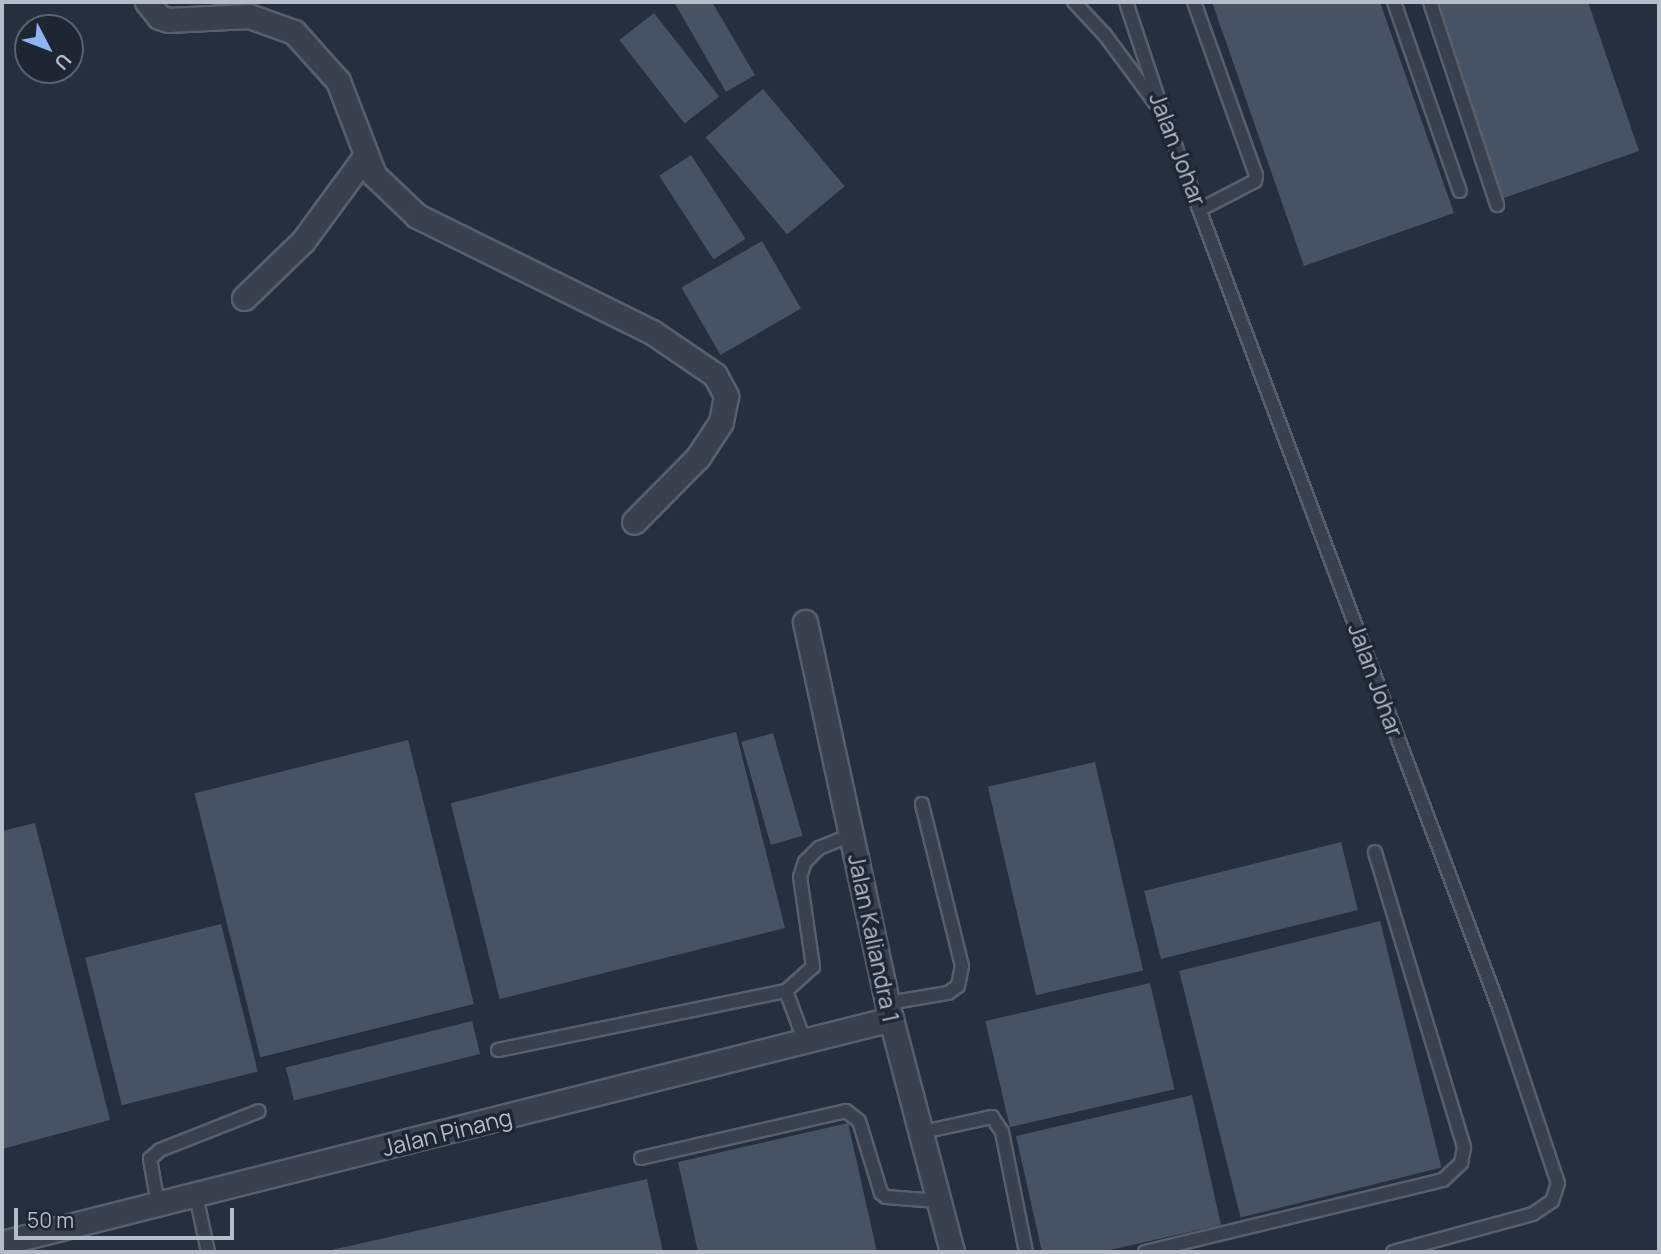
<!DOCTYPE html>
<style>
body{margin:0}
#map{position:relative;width:1661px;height:1254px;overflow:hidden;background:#252f3e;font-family:Manrope,sans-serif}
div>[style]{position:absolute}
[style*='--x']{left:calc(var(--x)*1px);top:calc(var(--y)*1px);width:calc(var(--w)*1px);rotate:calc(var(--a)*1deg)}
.building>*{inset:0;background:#475262;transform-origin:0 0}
.roads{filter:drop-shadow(2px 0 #575f6c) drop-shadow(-2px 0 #575f6c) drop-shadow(0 2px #575f6c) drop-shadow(0 -2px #575f6c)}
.service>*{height:12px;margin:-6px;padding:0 6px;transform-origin:6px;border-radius:6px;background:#39414e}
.minor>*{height:23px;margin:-11.5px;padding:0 11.5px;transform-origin:11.5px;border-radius:11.5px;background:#39414e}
span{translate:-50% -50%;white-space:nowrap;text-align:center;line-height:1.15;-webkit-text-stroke:7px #1e2633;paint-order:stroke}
.street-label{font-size:23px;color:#b5bdc9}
.frame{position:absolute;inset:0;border:4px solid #b5bdc9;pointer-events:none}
.north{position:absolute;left:14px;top:14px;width:70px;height:70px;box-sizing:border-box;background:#1e2633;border:2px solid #5a626f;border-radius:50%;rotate:132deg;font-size:19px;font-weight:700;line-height:28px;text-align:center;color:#b5bdc9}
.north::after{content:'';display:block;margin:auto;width:24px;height:32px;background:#8fb4f4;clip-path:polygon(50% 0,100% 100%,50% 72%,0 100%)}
.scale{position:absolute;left:14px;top:1208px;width:220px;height:32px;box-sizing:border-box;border:4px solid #b5bdc9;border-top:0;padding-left:9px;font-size:21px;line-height:24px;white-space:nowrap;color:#b5bdc9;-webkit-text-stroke:5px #1e2633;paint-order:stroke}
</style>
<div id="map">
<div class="building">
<i style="clip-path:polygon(674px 2px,712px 2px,755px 75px,726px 92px)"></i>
<i style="clip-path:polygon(1212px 2px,1380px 2px,1454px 213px,1304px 266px)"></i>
<i style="clip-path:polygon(1424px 2px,1588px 2px,1639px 151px,1492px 202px)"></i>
<i style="left:654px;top:13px;width:106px;height:44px;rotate:52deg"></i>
<i style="left:763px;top:89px;width:127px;height:75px;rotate:50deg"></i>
<i style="left:691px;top:155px;width:100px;height:38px;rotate:57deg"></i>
<i style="left:762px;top:241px;width:78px;height:93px;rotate:60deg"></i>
<i style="left:736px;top:732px;width:202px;height:294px;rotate:76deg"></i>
<i style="left:773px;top:733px;width:107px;height:33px;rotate:74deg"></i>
<i style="left:408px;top:740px;width:272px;height:220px;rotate:76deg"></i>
<i style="left:1095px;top:762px;width:214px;height:110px;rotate:77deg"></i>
<i style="clip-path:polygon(35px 823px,110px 1120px,2px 1149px,2px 831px)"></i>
<i style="left:1341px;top:842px;width:70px;height:203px;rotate:76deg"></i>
<i style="left:1380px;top:921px;width:254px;height:207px;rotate:76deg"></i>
<i style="left:221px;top:924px;width:152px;height:140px;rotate:76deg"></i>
<i style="left:1150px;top:983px;width:109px;height:169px;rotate:77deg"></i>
<i style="left:472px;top:1021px;width:34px;height:192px;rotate:76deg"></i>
<i style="clip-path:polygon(1192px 1095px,1221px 1225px,1101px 1252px,1042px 1252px,1016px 1136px)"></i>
<i style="clip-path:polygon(848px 1123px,877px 1252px,698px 1252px,678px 1162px)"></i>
<i style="clip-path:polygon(647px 1179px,663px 1252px,328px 1252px,327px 1251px)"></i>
</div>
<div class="roads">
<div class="service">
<i style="--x:1074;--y:2;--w:45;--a:46.8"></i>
<i style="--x:1105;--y:35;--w:86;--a:53.5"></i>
<i style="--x:1126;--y:2;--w:117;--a:71.6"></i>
<i style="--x:1163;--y:113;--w:958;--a:69.41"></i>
<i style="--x:1500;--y:1010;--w:182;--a:71.5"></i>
<i style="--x:1558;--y:1183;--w:19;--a:108"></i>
<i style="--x:1552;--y:1201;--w:23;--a:146"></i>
<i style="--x:1533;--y:1214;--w:145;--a:164.8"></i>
<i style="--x:1194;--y:2;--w:184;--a:70.3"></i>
<i style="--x:1256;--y:175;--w:6;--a:99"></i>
<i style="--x:1255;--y:181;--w:61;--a:152.6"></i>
<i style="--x:1394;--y:2;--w:200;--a:70.8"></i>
<i style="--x:1430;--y:2;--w:214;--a:71.7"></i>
<i style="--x:786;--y:991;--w:36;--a:-42"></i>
<i style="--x:813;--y:967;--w:91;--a:-98.2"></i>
<i style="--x:800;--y:877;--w:16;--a:-72"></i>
<i style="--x:805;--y:862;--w:20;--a:-45"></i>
<i style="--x:819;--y:848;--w:35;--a:-22"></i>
<i style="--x:888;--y:1003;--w:61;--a:-9.5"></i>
<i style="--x:948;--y:993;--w:12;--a:-35"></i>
<i style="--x:958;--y:986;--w:20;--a:-79"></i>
<i style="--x:962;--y:966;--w:167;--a:-103.9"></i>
<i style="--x:498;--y:1050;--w:294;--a:-11.6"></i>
<i style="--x:786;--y:991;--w:54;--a:69.6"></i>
<i style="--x:918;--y:1133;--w:76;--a:-12.2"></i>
<i style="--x:992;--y:1117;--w:18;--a:56"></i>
<i style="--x:1002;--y:1132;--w:122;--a:78.7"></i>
<i style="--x:641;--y:1158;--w:210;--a:-12.9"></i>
<i style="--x:846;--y:1111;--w:16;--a:38"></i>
<i style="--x:859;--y:1121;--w:75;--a:73"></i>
<i style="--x:881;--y:1193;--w:6;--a:39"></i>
<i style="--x:886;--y:1197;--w:51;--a:4.5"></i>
<i style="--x:196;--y:1195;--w:58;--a:78.1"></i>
<i style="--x:158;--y:1204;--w:46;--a:-100.1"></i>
<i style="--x:150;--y:1159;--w:13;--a:-42"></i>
<i style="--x:160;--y:1150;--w:106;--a:-21.5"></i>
<i style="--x:1145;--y:1252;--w:307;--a:-13.6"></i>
<i style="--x:1443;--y:1180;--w:25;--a:-43"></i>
<i style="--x:1461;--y:1163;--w:16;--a:-79"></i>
<i style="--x:1464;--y:1147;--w:308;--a:-106.8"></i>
</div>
<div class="minor">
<i style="--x:147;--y:2;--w:19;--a:51"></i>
<i style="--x:159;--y:17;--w:9;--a:18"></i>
<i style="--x:168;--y:20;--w:81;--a:-2.8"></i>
<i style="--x:249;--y:16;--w:48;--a:19.6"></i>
<i style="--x:294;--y:32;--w:66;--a:48.1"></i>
<i style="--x:338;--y:81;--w:101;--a:69"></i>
<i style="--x:374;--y:175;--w:59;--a:43.6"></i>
<i style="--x:417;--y:216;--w:262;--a:26.3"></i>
<i style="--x:652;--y:332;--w:76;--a:34.3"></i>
<i style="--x:715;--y:375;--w:24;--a:62"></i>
<i style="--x:726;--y:396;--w:26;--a:101"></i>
<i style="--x:721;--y:422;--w:42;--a:123.3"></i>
<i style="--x:698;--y:457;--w:91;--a:134.6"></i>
<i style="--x:244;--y:298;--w:82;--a:-44"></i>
<i style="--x:303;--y:241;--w:103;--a:-53.7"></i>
<i style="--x:805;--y:622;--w:406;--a:77.8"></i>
<i style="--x:891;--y:1019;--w:241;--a:75.3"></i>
<i style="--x:2;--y:1243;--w:917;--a:-14.14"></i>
</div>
</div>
<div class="street-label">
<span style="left:1178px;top:149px;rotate:69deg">Jalan Johar</span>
<span style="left:1376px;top:680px;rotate:70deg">Jalan Johar</span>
<span style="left:874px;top:938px;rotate:78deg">Jalan Kaliandra 1</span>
<span style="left:447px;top:1132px;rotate:-14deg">Jalan Pinang</span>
</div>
<div class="frame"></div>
<div class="north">U</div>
<div class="scale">50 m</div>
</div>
